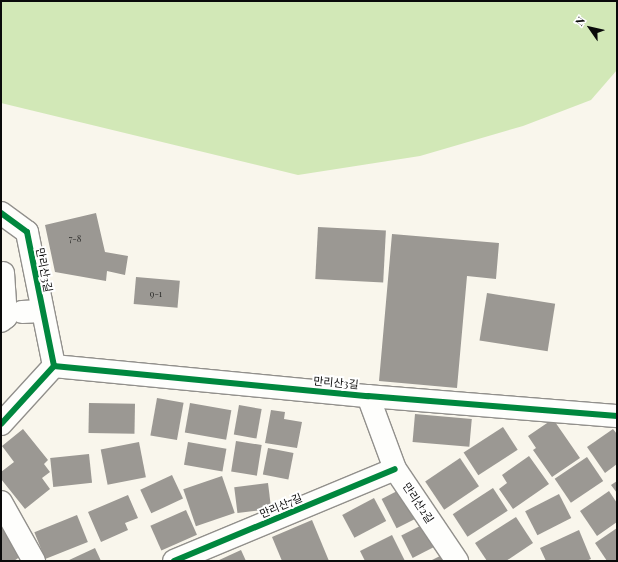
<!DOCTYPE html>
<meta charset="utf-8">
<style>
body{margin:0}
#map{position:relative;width:618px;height:562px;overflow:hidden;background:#f9f6ec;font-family:"Playfair Display","Noto Sans KR",serif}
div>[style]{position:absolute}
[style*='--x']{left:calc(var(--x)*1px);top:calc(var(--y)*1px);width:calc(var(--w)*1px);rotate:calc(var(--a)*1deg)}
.forest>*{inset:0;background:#d2e8b7}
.building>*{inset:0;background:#9b9893;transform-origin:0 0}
.roads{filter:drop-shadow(1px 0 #92908c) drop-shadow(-1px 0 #92908c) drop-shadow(0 1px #92908c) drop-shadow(0 -1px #92908c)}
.minor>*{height:22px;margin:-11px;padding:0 11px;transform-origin:11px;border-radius:11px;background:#fefefc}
.cycleway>*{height:6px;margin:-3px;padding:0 3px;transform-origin:3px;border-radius:3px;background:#00873e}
span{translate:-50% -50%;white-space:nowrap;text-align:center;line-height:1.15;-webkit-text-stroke:4px #fff;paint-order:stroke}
.number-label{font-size:9px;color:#2e2e2c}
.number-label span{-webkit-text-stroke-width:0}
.street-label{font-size:11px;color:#0a0a0a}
.frame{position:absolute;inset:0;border:2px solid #0a0a0a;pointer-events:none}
.north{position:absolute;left:570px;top:8px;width:40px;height:40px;-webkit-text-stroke:3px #fff;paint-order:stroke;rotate:304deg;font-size:11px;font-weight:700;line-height:16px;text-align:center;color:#0a0a0a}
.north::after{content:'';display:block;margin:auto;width:14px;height:18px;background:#0a0a0a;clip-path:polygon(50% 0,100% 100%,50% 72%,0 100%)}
</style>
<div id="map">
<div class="forest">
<i style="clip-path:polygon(2px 1px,617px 1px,617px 70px,591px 100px,523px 126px,420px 156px,298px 175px,1px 103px)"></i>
</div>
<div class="building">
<i style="clip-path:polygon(96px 213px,105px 252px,128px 256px,125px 275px,107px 271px,106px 281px,55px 272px,45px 225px)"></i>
<i style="left:318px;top:227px;width:68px;height:52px;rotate:3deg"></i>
<i style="clip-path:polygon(392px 234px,499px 243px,496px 279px,467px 276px,457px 388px,379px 381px)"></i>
<i style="left:136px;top:277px;width:44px;height:27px;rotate:5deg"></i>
<i style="left:487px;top:293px;width:69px;height:48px;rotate:9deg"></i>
<i style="left:157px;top:398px;width:27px;height:38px;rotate:10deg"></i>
<i style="left:89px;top:403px;width:46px;height:30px;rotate:1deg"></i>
<i style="left:190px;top:403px;width:42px;height:30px;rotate:10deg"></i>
<i style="left:239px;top:405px;width:23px;height:30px;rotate:10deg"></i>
<i style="clip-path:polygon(271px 410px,285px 412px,284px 419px,302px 422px,297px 448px,265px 443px)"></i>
<i style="left:415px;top:414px;width:57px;height:28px;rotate:5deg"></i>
<i style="clip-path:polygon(553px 419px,580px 458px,552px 477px,533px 450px,536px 448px,528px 436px)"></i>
<i style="left:503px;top:427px;width:27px;height:47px;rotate:57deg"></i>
<i style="clip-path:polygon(23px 429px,48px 460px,44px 464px,50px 472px,42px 478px,50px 489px,25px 509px,1px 479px,1px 472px,14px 462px,2px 446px)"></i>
<i style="clip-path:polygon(613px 429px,617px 434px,617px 464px,605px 473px,587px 447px)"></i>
<i style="left:236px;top:441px;width:26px;height:31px;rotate:9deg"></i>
<i style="left:139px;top:442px;width:36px;height:39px;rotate:79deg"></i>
<i style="left:188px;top:442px;width:39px;height:23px;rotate:10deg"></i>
<i style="left:268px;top:448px;width:26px;height:27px;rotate:11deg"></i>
<i style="left:89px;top:454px;width:29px;height:39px;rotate:84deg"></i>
<i style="clip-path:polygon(529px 456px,549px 484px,513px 509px,499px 489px,507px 483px,502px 475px)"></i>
<i style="left:587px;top:457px;width:29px;height:39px;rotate:56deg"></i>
<i style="left:460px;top:458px;width:34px;height:42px;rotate:56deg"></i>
<i style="left:172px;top:475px;width:26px;height:35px;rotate:65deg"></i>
<i style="left:222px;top:476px;width:39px;height:41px;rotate:71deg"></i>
<i style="clip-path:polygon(617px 481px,617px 493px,611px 485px)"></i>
<i style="left:268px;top:483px;width:26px;height:34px;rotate:83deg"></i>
<i style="left:403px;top:488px;width:33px;height:24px;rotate:63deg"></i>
<i style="left:493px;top:488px;width:27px;height:48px;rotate:57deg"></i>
<i style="clip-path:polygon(609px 491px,617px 503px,617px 522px,597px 536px,580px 511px)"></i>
<i style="left:559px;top:494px;width:27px;height:38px;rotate:63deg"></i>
<i style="clip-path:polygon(128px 495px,138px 518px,125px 523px,128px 530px,101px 542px,88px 512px)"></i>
<i style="left:374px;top:498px;width:26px;height:36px;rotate:62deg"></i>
<i style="left:186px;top:510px;width:27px;height:39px;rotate:66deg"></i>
<i style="left:77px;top:515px;width:29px;height:46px;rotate:68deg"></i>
<i style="clip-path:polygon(516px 517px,533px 543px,506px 561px,487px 561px,475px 543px)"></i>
<i style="clip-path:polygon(312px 520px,329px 561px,282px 561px,272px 537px)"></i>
<i style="left:428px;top:522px;width:25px;height:30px;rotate:63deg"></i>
<i style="clip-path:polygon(1px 527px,21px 556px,14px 561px,1px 561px)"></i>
<i style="clip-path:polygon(617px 528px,617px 560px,607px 561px,595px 543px)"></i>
<i style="clip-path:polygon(579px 530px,591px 559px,586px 561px,546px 561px,540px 548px)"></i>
<i style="clip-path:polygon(392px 535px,405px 561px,365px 561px,360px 551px)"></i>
<i style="clip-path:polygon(95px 548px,101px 561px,67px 561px)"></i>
<i style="clip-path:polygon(241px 550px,246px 561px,217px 561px)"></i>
<i style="clip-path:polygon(448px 552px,453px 561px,430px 561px)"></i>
</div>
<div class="roads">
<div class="minor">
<i style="--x:1;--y:213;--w:32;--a:36"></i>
<i style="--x:27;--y:232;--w:137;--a:78.6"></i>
<i style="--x:22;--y:312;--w:20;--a:-3"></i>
<i style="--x:1;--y:321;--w:6;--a:-39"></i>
<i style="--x:6;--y:317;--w:44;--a:-93.9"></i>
<i style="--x:368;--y:396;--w:78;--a:69.7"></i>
<i style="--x:395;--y:469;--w:111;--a:56"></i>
<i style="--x:1;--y:424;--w:79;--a:-47.6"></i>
<i style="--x:54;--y:366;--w:315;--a:5.5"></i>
<i style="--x:368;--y:396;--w:250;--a:4.6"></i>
<i style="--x:1;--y:502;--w:68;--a:60.8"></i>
<i style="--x:174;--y:561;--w:239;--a:-22.6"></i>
</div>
</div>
<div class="cycleway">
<i style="--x:1;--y:213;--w:32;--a:36"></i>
<i style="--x:27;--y:232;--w:137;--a:78.6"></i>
<i style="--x:1;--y:424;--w:79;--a:-47.6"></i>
<i style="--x:54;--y:366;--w:315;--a:5.5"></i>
<i style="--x:368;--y:396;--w:250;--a:4.6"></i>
<i style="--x:174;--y:561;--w:239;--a:-22.6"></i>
</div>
<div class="number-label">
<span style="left:75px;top:238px">7-8</span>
<span style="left:156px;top:293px">9-1</span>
</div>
<div class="street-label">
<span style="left:44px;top:270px;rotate:79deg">만리산3길</span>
<span style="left:336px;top:383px;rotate:5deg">만리산3길</span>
<span style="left:418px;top:503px;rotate:56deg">만리산2길</span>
<span style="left:281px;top:506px;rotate:-23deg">만리산7길</span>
</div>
<div class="frame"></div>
<div class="north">N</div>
</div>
